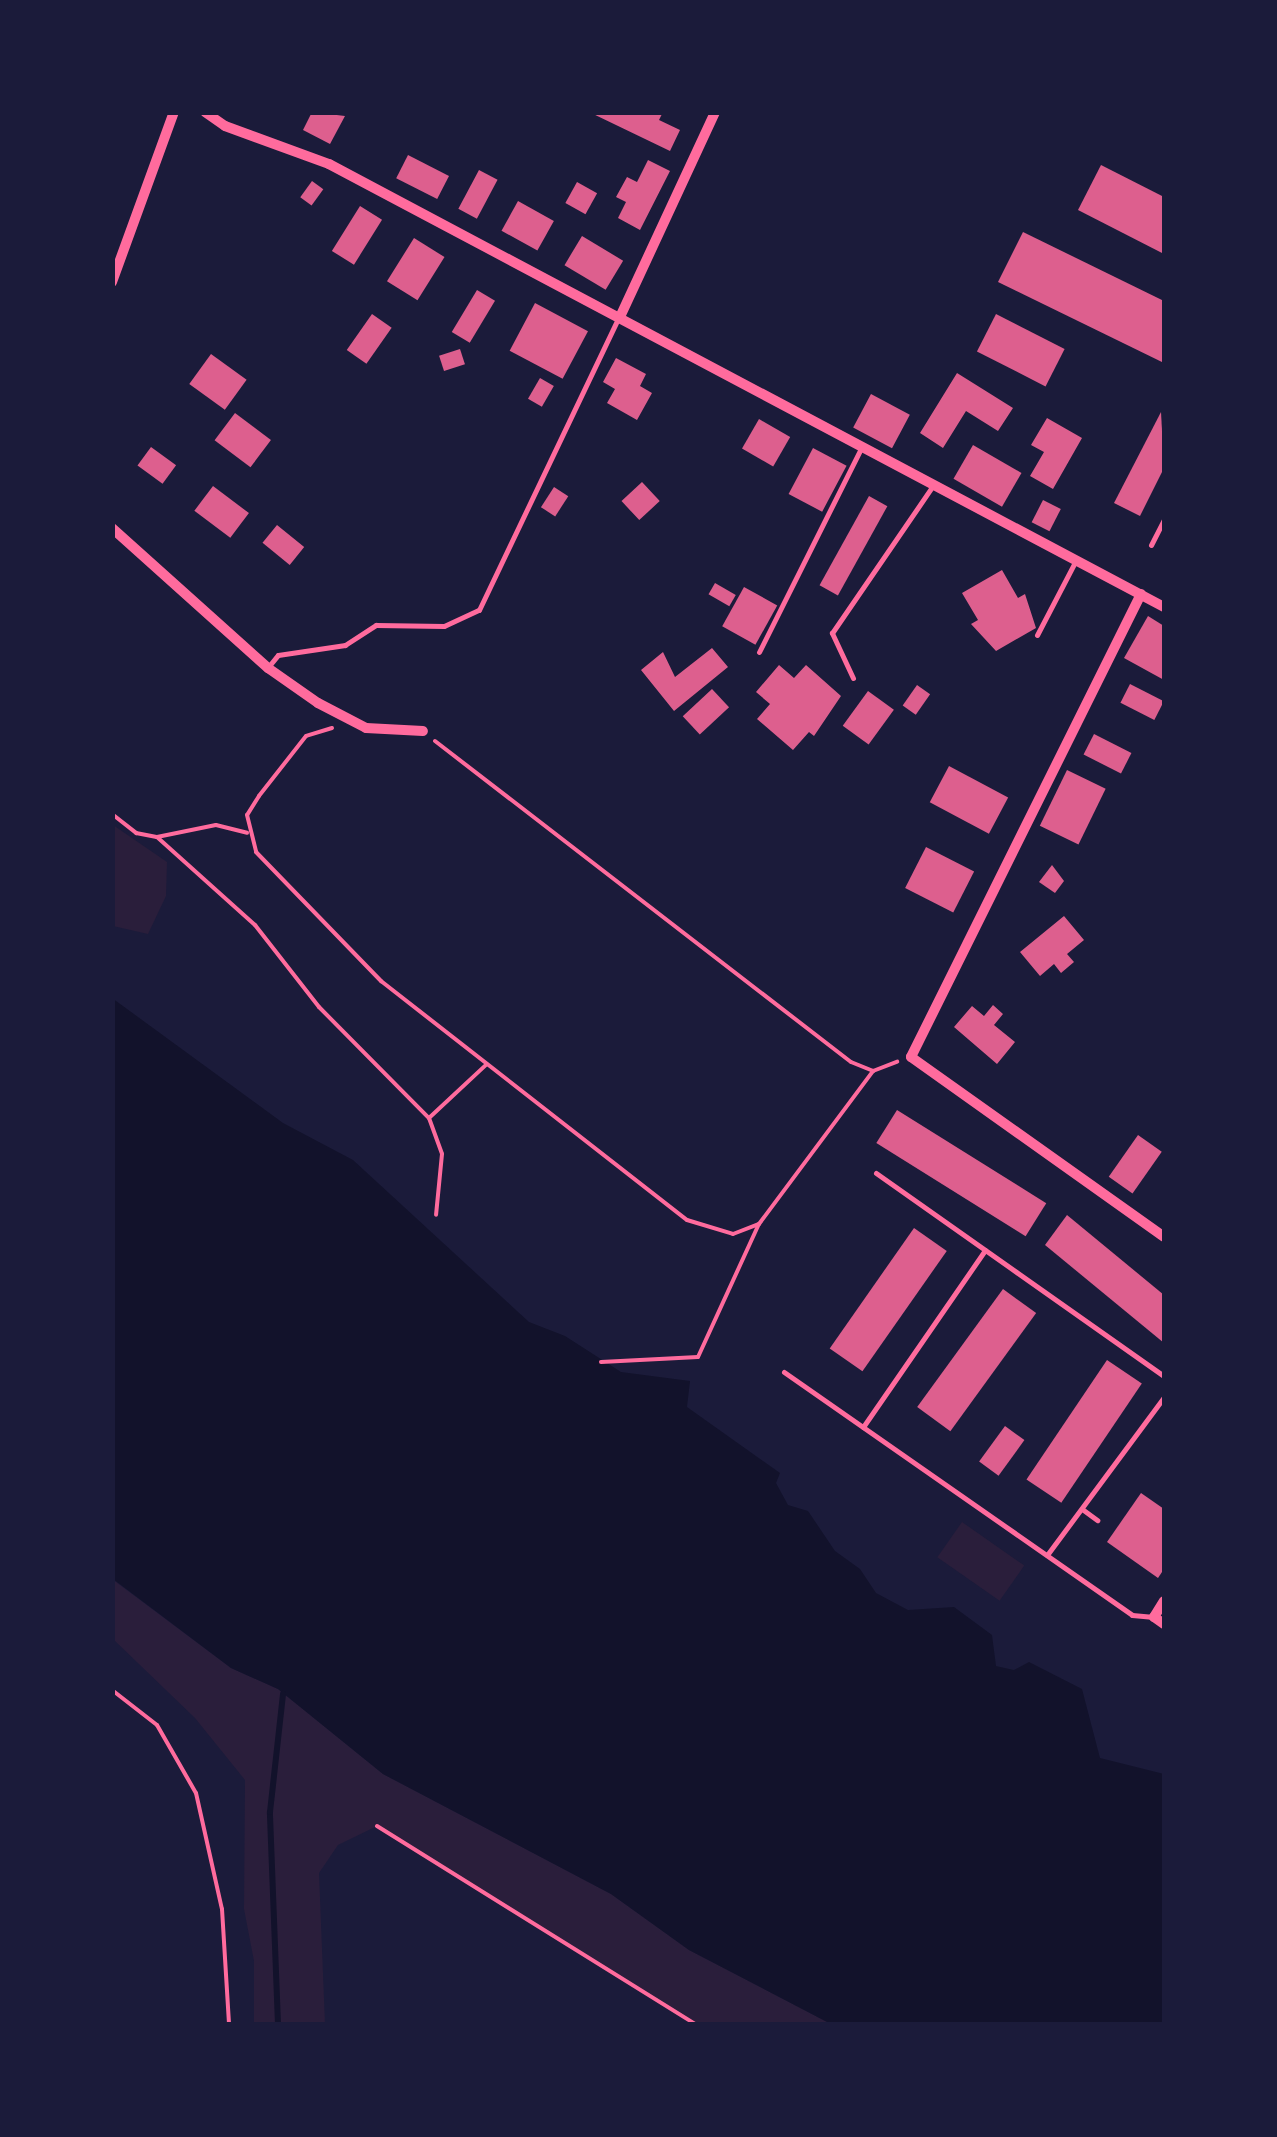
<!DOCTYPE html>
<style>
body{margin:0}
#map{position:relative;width:1277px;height:2137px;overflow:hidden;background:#1b1b3a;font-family:Manrope,sans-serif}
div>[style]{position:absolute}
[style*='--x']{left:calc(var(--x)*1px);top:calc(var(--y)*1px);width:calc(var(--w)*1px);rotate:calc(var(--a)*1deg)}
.green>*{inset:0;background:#2a1e3b;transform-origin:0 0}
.water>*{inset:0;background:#12122b}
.stream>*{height:6px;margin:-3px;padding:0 3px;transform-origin:3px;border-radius:3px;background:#12122b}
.building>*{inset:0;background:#dd5f8e;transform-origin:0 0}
.path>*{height:4px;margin:-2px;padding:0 2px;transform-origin:2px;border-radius:2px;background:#ff6b9d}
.service>*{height:5px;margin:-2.5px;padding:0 2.5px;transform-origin:2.5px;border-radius:2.5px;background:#ff6b9d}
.minor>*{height:10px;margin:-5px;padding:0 5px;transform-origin:5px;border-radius:5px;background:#ff6b9d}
span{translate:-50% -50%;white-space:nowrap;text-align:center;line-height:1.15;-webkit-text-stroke:9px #1b1b3a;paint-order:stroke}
.frame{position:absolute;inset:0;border:115px solid #1b1b3a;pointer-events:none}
</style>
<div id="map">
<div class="green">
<i style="clip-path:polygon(113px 825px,167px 862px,166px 896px,148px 934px,113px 926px)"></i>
<i style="left:962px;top:1522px;width:76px;height:43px;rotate:35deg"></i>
<i style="clip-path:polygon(112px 1579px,231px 1668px,278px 1689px,383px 1774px,611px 1894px,689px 1950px,831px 2024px,695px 2024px,377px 1826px,338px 1845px,319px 1873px,325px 2024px,254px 2024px,254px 1961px,244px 1909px,245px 1780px,195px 1718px,113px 1639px)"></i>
</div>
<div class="water">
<i style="clip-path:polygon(112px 998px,283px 1123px,353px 1160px,529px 1322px,565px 1336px,621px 1372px,690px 1381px,687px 1407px,780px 1473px,776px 1483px,788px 1505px,808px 1511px,835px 1551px,860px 1569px,876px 1593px,908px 1610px,954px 1607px,992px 1635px,996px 1666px,1014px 1670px,1029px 1662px,1082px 1689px,1100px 1758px,1164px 1774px,1164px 2024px,831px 2024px,689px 1950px,611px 1894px,383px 1774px,278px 1689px,231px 1668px,113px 1579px)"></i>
</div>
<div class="stream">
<i style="--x:278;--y:2024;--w:212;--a:-92.2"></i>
<i style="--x:270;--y:1812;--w:119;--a:-83.7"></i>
</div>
<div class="building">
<i style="clip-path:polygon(312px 112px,345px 116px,330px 144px,303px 130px)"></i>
<i style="clip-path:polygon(589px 112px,663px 112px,659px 120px,680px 130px,670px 151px)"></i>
<i style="left:408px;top:155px;width:46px;height:26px;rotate:27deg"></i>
<i style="clip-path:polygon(648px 160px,670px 171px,640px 230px,618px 218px,626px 202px,616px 197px,627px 177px,637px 182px)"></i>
<i style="clip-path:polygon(1101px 165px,1164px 197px,1164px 254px,1078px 210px)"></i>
<i style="left:479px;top:170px;width:21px;height:44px;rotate:28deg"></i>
<i style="left:312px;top:181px;width:14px;height:20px;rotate:36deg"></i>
<i style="left:577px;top:182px;width:23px;height:24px;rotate:29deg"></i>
<i style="left:518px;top:201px;width:41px;height:34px;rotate:29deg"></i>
<i style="left:360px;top:206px;width:26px;height:53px;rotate:32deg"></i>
<i style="clip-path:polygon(1023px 232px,1164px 301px,1164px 363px,998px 282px)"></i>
<i style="left:582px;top:236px;width:48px;height:34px;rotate:31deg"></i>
<i style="left:414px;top:238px;width:36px;height:51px;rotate:32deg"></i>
<i style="left:477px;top:290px;width:21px;height:49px;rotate:31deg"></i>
<i style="left:535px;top:303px;width:60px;height:54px;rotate:28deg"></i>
<i style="left:372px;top:314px;width:24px;height:44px;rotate:35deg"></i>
<i style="left:996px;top:314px;width:77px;height:42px;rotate:27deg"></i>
<i style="left:460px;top:349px;width:16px;height:22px;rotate:72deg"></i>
<i style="left:211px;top:354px;width:44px;height:37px;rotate:36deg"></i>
<i style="clip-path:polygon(616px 358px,646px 374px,640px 386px,652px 393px,637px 420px,607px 403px,615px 389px,603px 382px)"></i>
<i style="clip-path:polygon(957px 373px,1013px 408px,998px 431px,966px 411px,943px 448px,920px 433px)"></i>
<i style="left:540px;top:378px;width:16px;height:24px;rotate:30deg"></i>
<i style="left:871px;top:394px;width:44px;height:38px;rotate:28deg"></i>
<i style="clip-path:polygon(1161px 412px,1164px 468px,1140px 516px,1114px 503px)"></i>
<i style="left:235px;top:413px;width:45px;height:34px;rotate:37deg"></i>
<i style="clip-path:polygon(1047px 418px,1082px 438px,1053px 489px,1030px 476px,1044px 452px,1031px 445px)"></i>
<i style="left:759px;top:419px;width:36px;height:34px;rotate:30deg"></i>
<i style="left:973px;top:445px;width:56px;height:39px;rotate:30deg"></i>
<i style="left:151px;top:447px;width:31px;height:23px;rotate:36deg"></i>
<i style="left:813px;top:448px;width:38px;height:52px;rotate:28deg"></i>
<i style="left:642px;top:482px;width:26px;height:28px;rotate:47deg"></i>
<i style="left:213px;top:486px;width:45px;height:31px;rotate:37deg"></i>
<i style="left:554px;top:487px;width:17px;height:24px;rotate:33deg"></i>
<i style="left:869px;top:496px;width:21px;height:102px;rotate:29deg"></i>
<i style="left:1043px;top:500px;width:20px;height:25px;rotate:27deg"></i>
<i style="left:277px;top:525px;width:35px;height:23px;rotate:39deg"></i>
<i style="clip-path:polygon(1002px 570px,1018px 598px,1025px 594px,1036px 628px,996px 651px,971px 624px,978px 620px,962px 593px)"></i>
<i style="left:715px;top:583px;width:24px;height:13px;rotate:30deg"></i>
<i style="left:744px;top:587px;width:38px;height:45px;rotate:29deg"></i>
<i style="clip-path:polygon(1148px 616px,1164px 626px,1164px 680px,1124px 658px)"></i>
<i style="clip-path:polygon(712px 648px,728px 667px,674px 711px,641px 670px,663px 652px,675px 677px)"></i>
<i style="clip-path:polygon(779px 665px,794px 678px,806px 665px,841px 696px,814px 736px,809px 732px,793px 750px,757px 719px,770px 704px,756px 692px)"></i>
<i style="left:1130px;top:684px;width:38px;height:21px;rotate:27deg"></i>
<i style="left:917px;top:685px;width:16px;height:25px;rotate:35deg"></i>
<i style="left:712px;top:689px;width:25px;height:40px;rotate:47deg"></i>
<i style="left:868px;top:691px;width:32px;height:43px;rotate:36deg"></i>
<i style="left:1094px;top:734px;width:42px;height:23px;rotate:27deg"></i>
<i style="left:949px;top:766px;width:67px;height:41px;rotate:28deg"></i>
<i style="left:1067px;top:770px;width:43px;height:62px;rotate:26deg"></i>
<i style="left:926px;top:847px;width:54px;height:46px;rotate:27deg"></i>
<i style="clip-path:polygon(1052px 865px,1064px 881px,1055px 893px,1039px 882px)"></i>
<i style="clip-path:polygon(1064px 916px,1084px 940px,1067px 954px,1074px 962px,1061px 973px,1054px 964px,1040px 976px,1020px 952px)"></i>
<i style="clip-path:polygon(993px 1005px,1003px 1014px,994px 1025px,1015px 1042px,997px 1064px,954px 1027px,972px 1006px,984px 1016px)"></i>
<i style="left:897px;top:1110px;width:176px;height:39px;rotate:32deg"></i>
<i style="left:1138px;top:1135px;width:29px;height:51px;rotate:35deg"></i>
<i style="clip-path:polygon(1067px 1215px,1164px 1295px,1164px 1343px,1045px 1245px)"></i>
<i style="left:914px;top:1228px;width:40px;height:147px;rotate:35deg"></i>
<i style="left:1003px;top:1289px;width:41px;height:146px;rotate:36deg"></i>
<i style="left:1107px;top:1360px;width:42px;height:144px;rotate:34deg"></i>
<i style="left:1005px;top:1426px;width:24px;height:44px;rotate:36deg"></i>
<i style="clip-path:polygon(1141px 1493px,1164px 1509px,1164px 1569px,1158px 1578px,1107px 1542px)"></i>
</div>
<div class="path">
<i style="--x:332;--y:728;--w:27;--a:163"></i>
<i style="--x:306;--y:736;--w:76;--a:128.1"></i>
<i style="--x:259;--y:796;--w:22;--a:122"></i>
<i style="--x:247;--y:815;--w:38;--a:76"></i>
<i style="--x:256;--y:852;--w:180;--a:45.9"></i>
<i style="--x:381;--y:981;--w:388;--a:38"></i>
<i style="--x:687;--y:1220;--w:48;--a:16.9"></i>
<i style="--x:733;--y:1234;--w:28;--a:-21"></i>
<i style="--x:759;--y:1224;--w:191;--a:-53.3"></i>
<i style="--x:435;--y:741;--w:525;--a:37.66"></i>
<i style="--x:851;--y:1062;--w:24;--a:22"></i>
<i style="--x:873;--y:1071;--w:26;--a:-21"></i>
<i style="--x:112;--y:814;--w:31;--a:38"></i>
<i style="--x:136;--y:833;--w:21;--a:11"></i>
<i style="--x:157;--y:837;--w:60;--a:-11.5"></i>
<i style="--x:216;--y:825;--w:32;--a:14"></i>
<i style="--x:157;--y:837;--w:132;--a:41.9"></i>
<i style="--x:255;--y:925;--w:104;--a:52"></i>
<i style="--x:319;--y:1007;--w:156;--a:45.3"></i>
<i style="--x:429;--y:1118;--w:38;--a:70"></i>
<i style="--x:442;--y:1154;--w:61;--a:95.6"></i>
<i style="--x:429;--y:1118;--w:79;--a:-43"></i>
<i style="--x:601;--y:1362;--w:97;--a:-3"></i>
<i style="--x:698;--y:1357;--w:146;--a:-65.4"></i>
<i style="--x:112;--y:1690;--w:57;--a:37.9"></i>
<i style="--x:157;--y:1725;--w:78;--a:60.2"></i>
<i style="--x:196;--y:1793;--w:119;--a:77.4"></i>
<i style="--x:222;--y:1909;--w:115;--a:86.5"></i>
<i style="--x:377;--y:1826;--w:375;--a:31.9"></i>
</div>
<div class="service">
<i style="--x:1151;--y:545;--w:29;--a:-63"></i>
<i style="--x:1037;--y:635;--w:85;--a:-62.5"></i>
<i style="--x:759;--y:652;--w:228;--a:-63.4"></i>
<i style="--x:269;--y:666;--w:14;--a:-51"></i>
<i style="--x:278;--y:655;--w:68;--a:-8.5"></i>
<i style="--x:345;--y:645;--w:37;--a:-33"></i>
<i style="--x:376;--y:625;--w:68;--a:0.8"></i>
<i style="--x:444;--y:626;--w:38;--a:-25"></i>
<i style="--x:479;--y:610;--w:322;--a:-64.5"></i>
<i style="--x:853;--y:678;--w:50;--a:-115"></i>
<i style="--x:832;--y:633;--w:177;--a:-55.6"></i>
<i style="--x:876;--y:1173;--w:352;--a:35.2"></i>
<i style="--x:784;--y:1372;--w:424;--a:34.9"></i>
<i style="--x:1132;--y:1615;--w:22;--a:5"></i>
<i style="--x:863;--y:1427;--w:215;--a:-55.4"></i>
<i style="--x:1082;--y:1509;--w:19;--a:36"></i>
<i style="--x:1047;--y:1555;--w:197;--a:-53.5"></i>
</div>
<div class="minor">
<i style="--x:205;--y:112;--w:24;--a:35"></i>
<i style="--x:225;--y:126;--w:111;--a:20.1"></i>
<i style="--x:329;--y:164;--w:945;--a:27.95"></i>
<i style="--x:112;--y:282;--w:181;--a:-70"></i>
<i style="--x:620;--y:317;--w:226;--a:-65.1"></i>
<i style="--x:112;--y:528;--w:210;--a:41.9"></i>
<i style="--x:268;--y:668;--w:61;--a:35"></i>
<i style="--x:318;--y:703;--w:54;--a:27.5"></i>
<i style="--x:366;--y:728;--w:57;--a:3"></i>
<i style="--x:1141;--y:594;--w:517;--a:116.42"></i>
<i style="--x:911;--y:1057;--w:310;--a:35.4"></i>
<i style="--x:1164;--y:1601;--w:19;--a:122"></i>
<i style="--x:1154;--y:1617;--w:12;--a:35"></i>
</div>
<div class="frame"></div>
</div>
